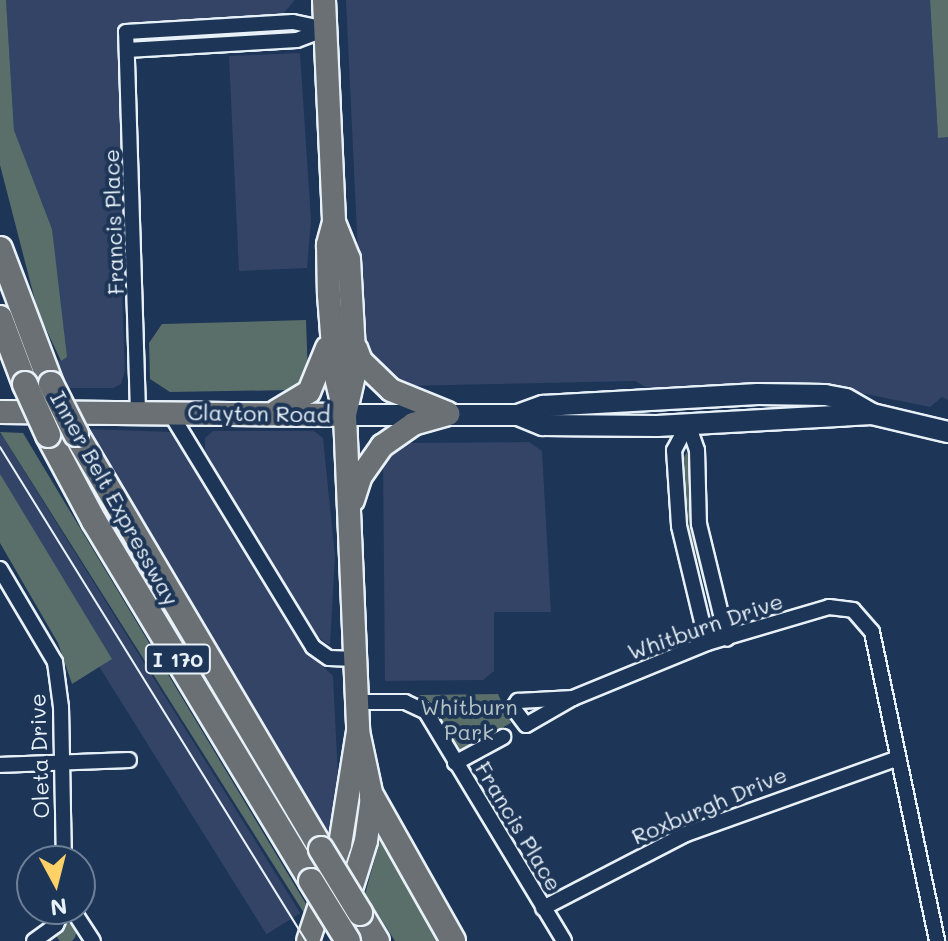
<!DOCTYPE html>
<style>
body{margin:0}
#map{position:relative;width:948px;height:941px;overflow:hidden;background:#1d3557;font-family:Mali,sans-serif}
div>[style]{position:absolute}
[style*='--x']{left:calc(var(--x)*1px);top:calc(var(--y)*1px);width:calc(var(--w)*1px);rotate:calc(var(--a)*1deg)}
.built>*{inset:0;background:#334467;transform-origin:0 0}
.green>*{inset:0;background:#5a6e6a}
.round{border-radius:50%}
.roads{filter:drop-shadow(2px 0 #e8f1f8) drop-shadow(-2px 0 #e8f1f8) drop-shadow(0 2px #e8f1f8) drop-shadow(0 -2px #e8f1f8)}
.minor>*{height:14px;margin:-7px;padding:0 7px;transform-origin:7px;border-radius:7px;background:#1d3557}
.secondary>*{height:20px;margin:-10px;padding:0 10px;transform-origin:10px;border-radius:10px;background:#1d3557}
.primary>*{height:22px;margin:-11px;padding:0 11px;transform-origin:11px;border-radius:11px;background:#6a7074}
.motorway>*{height:24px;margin:-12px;padding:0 12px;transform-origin:12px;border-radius:12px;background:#6a7074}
.tram>*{height:2px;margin:-1px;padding:0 1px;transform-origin:1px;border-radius:1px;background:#e8f1f8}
.bridges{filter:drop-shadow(2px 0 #e8f1f8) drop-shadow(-2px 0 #e8f1f8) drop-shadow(0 2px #e8f1f8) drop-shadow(0 -2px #e8f1f8)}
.motorway-bridge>*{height:24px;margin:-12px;padding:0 12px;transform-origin:12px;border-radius:12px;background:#6a7074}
span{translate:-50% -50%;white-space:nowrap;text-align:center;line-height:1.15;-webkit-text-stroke:8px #1d3557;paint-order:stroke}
.shield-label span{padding:2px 6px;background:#1d3557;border:2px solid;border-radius:6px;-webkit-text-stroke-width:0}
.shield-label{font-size:20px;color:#e8f1f8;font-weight:700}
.street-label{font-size:22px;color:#e8f1f8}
.park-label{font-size:22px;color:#b6c3c6}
.north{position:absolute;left:16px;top:845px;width:80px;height:80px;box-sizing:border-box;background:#1d3557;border:2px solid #6e8097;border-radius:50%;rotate:173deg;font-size:22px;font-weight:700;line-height:32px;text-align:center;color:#e8f1f8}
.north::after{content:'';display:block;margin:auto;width:28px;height:36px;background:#ffd166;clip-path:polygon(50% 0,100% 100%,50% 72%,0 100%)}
</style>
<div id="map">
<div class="built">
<i style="clip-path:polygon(6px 0,295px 0,283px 14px,119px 26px,131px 209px,122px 294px,125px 371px,121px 384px,113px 388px,68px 388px,56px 359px,61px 361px,52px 229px,14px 130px)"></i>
<i style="clip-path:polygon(346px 0,930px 0,938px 137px,948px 137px,948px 400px,942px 397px,930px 407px,851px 391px,759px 382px,652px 391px,635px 381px,404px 386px,376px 365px,361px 319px)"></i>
<i style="clip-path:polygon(300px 53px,311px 220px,307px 268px,239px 271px,229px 56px)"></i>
<i style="clip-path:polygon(88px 429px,171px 432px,304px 648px,333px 676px,339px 796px,331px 838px)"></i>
<i style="clip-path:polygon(213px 431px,314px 431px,323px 438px,335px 556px,330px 645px,315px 636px,205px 451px,205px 438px)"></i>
<i style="left:1px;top:434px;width:565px;height:40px;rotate:58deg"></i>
<i style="clip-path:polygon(529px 442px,542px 451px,551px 612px,494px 612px,494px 671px,483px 680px,385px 681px,383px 459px,399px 443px)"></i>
</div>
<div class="green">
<i style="clip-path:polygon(0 0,6px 0,14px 130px,52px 229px,67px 357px,61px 361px,38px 312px,0 165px)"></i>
<i style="clip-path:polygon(930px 0,948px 0,948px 137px,938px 138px)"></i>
<i style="clip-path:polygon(306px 320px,308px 377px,293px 390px,170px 392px,150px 379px,149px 343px,162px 324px)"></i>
<i style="clip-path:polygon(0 432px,23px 433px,306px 904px,304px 913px)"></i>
<i style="clip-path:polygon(690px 447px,717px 614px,713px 616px,689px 529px,683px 459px)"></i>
<i style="clip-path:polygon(0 474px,112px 659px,72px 684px,58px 643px,0 543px)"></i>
<i style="clip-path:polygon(498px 694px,511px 723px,460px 750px,429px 701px,419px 695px)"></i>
<i style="clip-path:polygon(382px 833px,448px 941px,395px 941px,365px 894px)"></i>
<i class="round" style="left:56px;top:923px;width:20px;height:20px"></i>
</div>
<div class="roads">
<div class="minor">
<i style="--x:127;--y:50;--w:170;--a:-3.4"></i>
<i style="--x:297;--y:40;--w:31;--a:-21"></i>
<i style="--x:138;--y:411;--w:379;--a:-91.8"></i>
<i style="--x:126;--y:32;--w:167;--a:-3.4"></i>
<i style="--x:293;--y:22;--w:34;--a:12"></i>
<i style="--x:169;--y:411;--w:276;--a:58.6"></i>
<i style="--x:313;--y:647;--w:19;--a:35"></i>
<i style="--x:329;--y:658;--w:27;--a:2"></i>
<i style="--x:688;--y:424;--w:30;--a:118"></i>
<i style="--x:674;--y:450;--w:76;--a:86.2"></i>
<i style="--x:679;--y:526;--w:120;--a:76.5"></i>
<i style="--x:688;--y:424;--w:28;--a:71"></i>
<i style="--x:697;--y:450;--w:74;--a:88.5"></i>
<i style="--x:699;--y:524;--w:118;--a:76.3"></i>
<i style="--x:0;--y:569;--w:108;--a:59.4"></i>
<i style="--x:55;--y:662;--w:45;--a:82.4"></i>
<i style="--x:61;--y:707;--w:154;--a:88.9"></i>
<i style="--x:573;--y:698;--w:54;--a:150.1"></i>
<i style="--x:526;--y:725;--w:21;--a:-127"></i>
<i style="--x:513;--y:708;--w:9;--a:-54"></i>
<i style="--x:518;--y:701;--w:55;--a:-3.1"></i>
<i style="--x:573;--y:698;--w:145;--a:-22.3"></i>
<i style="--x:707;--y:643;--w:127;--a:-16.4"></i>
<i style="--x:829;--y:607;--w:24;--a:7"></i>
<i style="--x:853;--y:610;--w:29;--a:49"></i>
<i style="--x:872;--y:632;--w:316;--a:78.1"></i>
<i style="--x:358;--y:702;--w:47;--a:0"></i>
<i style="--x:405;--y:702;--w:23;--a:25"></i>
<i style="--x:426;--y:712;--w:267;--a:58.9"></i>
<i style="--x:455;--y:763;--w:55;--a:-28.4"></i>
<i style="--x:0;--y:765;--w:129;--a:-2.2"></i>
<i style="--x:543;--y:908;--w:161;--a:-27.4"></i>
<i style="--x:686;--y:834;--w:225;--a:-19.7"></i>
<i style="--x:72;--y:909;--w:38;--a:57"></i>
<i style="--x:34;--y:941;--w:27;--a:-36"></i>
<i style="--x:56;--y:925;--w:17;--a:-66"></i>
</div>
<div class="secondary">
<i style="--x:345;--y:415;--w:173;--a:0"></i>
<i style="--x:518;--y:415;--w:27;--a:-20"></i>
<i style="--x:543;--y:406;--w:215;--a:-3.2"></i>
<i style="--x:758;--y:394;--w:67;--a:0.9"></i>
<i style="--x:825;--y:395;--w:21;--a:11"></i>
<i style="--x:846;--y:399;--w:30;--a:30"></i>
<i style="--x:518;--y:415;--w:27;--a:22"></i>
<i style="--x:543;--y:425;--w:114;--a:0.5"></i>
<i style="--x:657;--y:426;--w:215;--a:-3.2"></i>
<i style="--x:872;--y:414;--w:78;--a:13.3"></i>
</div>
<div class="primary">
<i style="--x:324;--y:0;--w:222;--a:87.4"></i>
<i style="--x:334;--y:222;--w:24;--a:105"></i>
<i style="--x:328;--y:245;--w:50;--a:88.9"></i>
<i style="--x:329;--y:295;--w:78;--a:85.6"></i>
<i style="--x:335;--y:373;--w:43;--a:76.6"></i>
<i style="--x:345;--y:415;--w:316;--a:87.6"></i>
<i style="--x:358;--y:731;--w:67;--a:78"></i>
<i style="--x:372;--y:797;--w:44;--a:97.8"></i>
<i style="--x:366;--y:841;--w:71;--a:107.2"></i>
<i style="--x:334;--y:222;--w:40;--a:68"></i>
<i style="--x:349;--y:259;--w:112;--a:86.9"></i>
<i style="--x:355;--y:371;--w:45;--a:102.8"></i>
<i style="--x:356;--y:348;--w:14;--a:69"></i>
<i style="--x:361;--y:361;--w:42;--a:44"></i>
<i style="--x:391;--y:390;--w:61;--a:22"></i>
<i style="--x:277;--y:411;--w:37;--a:-31"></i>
<i style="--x:309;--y:392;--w:48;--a:-67.8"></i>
<i style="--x:0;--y:412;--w:345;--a:0.5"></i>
<i style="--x:353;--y:500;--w:25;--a:-72"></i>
<i style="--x:361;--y:476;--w:37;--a:-55"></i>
<i style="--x:382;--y:446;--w:38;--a:-35"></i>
<i style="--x:413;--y:424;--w:37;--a:-16"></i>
<i style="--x:308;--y:941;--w:101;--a:-71.6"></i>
<i style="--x:340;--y:845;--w:115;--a:-81"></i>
</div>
<div class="motorway">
<i style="--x:0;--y:249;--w:144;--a:69.3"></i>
<i style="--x:0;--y:318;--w:71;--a:69.3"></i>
<i style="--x:76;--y:434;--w:482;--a:59.4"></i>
<i style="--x:48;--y:435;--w:98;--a:61.9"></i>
<i style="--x:94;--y:521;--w:420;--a:58.9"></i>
<i style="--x:372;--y:797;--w:165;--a:60.6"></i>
<i style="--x:360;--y:913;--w:33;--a:59"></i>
</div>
</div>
<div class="tram">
<i style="--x:0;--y:447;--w:581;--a:58.22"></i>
</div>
<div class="bridges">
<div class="motorway-bridge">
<i style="--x:25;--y:384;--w:56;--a:65.7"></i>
<i style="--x:51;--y:384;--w:56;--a:63.4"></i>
<i style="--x:321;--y:849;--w:75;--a:58.6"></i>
<i style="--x:311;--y:881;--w:70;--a:58.3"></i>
</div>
</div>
<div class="shield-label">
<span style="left:178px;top:659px">I 170</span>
</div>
<div class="street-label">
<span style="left:113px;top:222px;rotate:-92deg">Francis Place</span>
<span style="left:259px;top:413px;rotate:1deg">Clayton Road</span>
<span style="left:115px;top:498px;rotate:61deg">Inner Belt Expressway</span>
<span style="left:705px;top:626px;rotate:-19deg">Whitburn Drive</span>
<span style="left:39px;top:756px;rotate:-92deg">Oleta Drive</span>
<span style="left:709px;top:805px;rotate:-23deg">Roxburgh Drive</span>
<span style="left:519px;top:826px;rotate:59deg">Francis Place</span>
</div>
<div class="park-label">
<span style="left:469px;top:719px">Whitburn<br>Park</span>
</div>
<div class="north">N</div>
</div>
